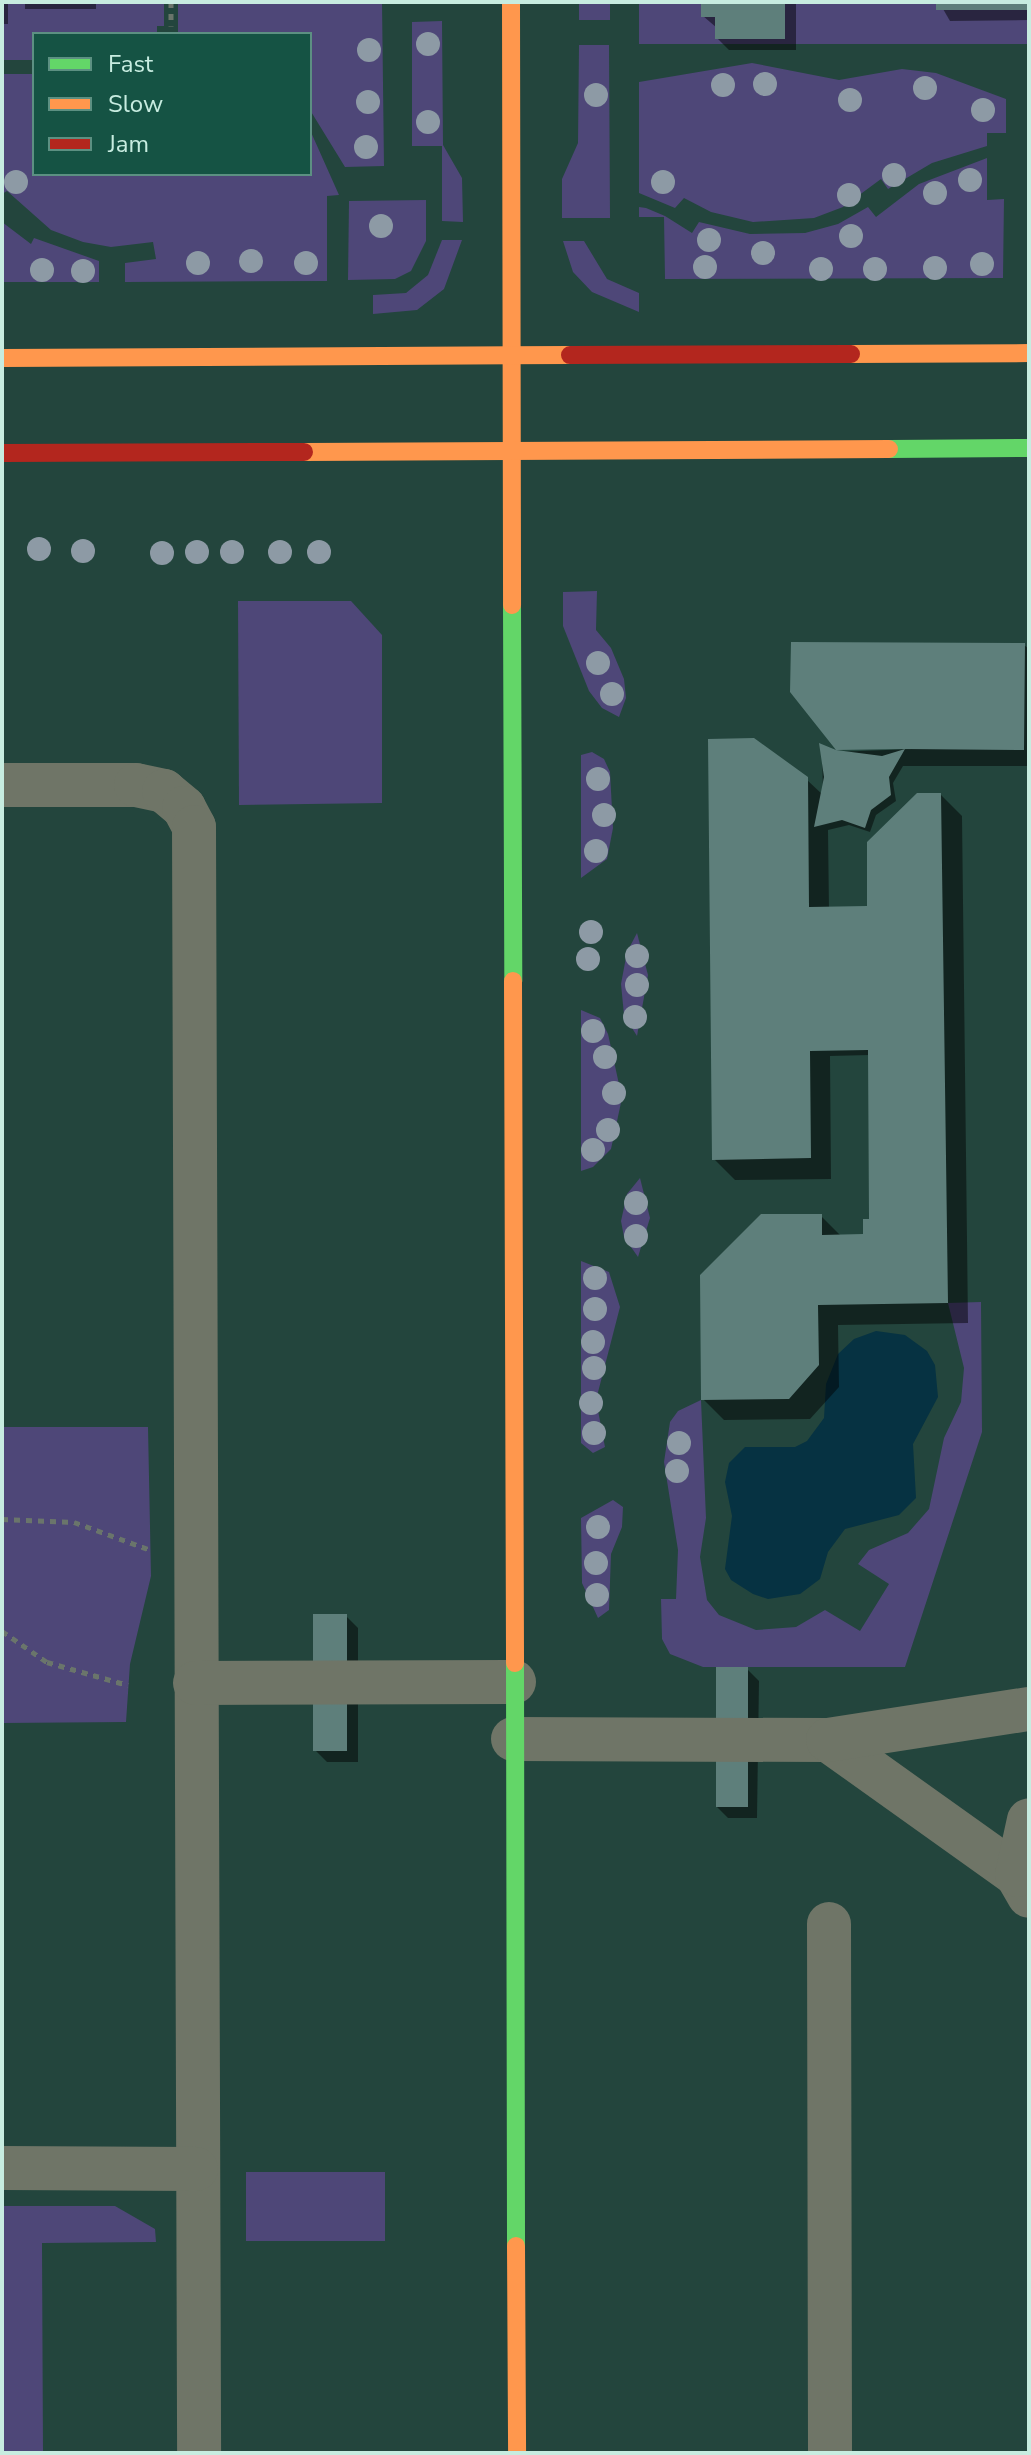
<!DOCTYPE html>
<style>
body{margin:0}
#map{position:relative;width:1031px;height:2455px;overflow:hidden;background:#23453d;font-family:"Nunito Sans",sans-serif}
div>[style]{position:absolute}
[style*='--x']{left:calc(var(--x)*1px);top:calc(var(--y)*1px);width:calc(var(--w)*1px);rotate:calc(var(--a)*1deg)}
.green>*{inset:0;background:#4e4778;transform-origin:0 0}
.water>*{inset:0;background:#063242}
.shadow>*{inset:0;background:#0007;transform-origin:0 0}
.building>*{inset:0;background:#5e7f7b;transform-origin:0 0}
.path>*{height:5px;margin-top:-2.5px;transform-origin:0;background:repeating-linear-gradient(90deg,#6a756b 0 6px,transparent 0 12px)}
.street>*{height:44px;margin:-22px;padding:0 22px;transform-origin:22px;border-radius:22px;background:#6f7567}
.fast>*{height:18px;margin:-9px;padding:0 9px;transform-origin:9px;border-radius:9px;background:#63d668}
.slow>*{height:18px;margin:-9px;padding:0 9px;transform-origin:9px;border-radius:9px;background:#ff974d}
.jam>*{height:18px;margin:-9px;padding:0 9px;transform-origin:9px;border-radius:9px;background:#b3261e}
.trees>*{width:24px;height:24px;margin:-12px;border-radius:50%;background:#8d9aa5}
span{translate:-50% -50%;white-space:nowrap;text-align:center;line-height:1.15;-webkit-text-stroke:8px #155344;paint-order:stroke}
.frame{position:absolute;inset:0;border:4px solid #c7ece0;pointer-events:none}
.legend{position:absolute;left:32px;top:32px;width:280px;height:144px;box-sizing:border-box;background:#155344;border:2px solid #5c9082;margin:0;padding:10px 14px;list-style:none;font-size:24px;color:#c7ece0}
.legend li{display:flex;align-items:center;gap:16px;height:40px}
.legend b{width:40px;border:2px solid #5c9082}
</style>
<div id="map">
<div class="green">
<i style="clip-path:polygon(2px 2px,164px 2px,164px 26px,157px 26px,157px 34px,34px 34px,34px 60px,2px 60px)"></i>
<i style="clip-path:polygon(178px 2px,382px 2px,384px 166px,345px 167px,310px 110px,310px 34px,178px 34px)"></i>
<i style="left:579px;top:2px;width:31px;height:18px"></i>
<i style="left:639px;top:2px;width:390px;height:42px"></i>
<i style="clip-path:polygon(442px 21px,443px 145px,462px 178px,463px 222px,442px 221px,442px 146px,412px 146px,412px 22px)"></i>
<i style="clip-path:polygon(579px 45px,609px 45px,610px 218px,562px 218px,562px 179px,578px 143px)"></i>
<i style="clip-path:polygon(752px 63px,839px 80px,902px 69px,936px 73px,1006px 99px,1006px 133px,987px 133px,987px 146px,932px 163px,888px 189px,881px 179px,843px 207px,814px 218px,753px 222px,711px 212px,684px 198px,675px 208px,639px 193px,639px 82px)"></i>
<i style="clip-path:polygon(2px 74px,34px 74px,34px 174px,310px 174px,310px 130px,339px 195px,327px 196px,327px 281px,125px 282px,125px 263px,156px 259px,153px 242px,111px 247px,83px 242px,51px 230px,7px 191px,2px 194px)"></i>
<i style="clip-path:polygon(987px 158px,987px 200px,1004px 199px,1003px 278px,665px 279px,664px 217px,639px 217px,639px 207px,646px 208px,665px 216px,692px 233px,699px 222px,750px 234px,805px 233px,838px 224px,868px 207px,876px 217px,919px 184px)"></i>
<i style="clip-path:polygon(426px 200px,426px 241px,411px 271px,395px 279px,348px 280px,349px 201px)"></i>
<i style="clip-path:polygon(2px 222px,31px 244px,34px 238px,99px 261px,99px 282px,2px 282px)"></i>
<i style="clip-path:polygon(442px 240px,462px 240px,444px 289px,417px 310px,373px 314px,373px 295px,406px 293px,428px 275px)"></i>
<i style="clip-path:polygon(563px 241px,584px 241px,607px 279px,639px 293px,639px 312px,592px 292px,573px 272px)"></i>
<i style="clip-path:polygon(597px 591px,596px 630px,611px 648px,624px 679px,626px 698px,619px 717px,602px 708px,589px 691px,563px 626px,563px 592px)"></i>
<i style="clip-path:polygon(238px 601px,351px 601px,382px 635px,382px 803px,239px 805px)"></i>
<i style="clip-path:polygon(592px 752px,604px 759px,610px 772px,613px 828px,607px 859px,581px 878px,581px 755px)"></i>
<i style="clip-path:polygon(637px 933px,648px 975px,637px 1036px,624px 1015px,621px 984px,627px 952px)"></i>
<i style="clip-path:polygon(581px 1010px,600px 1018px,608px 1034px,622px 1098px,611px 1149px,593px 1167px,581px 1171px)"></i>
<i style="clip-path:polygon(640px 1178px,650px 1218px,638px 1257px,624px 1237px,621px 1221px,627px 1194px)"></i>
<i style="clip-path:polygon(581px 1261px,609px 1272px,620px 1307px,596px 1400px,605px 1447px,593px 1453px,581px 1443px)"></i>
<i style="clip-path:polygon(981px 1302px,982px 1432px,905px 1667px,703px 1667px,670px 1654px,662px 1639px,661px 1599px,676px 1599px,678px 1550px,664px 1462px,670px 1422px,678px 1411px,701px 1400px,706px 1518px,700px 1557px,707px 1600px,719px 1615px,756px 1630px,796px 1627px,825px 1610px,860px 1631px,889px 1584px,858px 1564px,869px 1550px,908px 1533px,929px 1509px,944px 1438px,961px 1402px,964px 1368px,948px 1303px)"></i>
<i style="clip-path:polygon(2px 1427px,148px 1427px,151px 1576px,130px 1664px,126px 1722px,2px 1723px)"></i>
<i style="clip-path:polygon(613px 1500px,623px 1507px,622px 1527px,611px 1554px,609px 1610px,598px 1618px,582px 1583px,581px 1518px)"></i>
<i style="left:385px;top:2172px;width:69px;height:139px;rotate:90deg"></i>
<i style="clip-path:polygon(2px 2206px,115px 2206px,155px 2229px,156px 2242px,42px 2243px,43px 2453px,2px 2453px)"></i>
</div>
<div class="water">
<i style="clip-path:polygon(876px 1331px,905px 1335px,927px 1351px,935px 1365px,938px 1397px,913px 1444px,916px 1498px,899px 1515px,845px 1529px,828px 1552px,820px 1579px,800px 1594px,768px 1599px,753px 1594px,731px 1580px,725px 1569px,732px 1516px,725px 1482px,729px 1463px,745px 1447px,795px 1447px,807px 1441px,824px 1418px,826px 1384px,838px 1354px,854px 1339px)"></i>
</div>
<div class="shadow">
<i style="left:2px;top:2px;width:6px;height:22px"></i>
<i style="left:25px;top:2px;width:71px;height:7px"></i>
<i style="clip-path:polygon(703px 2px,796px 2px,796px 50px,729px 50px,717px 38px,717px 28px,703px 16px)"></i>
<i style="clip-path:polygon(939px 2px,1029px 2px,1029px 20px,950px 21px)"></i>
<i style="clip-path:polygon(1024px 645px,1029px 649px,1029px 766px,903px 766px,893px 783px,896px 801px,876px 815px,870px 832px,849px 825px,828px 830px,829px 909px,866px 908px,941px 795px,962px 816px,968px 1323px,838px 1325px,839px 1387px,810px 1419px,724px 1420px,703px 1399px,821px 1216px,842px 1237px,866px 1236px,871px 1220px,870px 1055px,830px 1056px,831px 1179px,735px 1180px,714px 1159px,806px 779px,823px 795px,822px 746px,834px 752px,912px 749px)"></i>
<i style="clip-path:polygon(346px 1616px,358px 1628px,358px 1762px,327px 1762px,315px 1750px)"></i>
<i style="clip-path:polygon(747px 1669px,759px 1681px,757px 1818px,728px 1818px,716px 1806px)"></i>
</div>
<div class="building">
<i style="clip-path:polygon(701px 2px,785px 2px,785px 39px,715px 39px,715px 17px,701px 17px)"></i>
<i style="left:936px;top:2px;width:93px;height:8px"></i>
<i style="clip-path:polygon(evenodd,791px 642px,1025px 643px,1024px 750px,905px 749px,889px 777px,891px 795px,871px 810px,865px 828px,842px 820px,814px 827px,824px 777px,819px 743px,836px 750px,790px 692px,791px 642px,905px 749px,882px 756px,836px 750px,904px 749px,905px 749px)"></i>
<i style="clip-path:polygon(754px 738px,808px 777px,809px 907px,867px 906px,867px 842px,917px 793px,941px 793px,948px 1303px,818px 1305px,819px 1365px,789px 1399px,701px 1400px,700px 1275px,761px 1214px,822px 1214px,822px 1235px,863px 1234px,863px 1219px,869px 1219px,868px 1050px,810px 1051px,811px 1158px,712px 1160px,708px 739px)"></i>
<i style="left:313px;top:1614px;width:34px;height:137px"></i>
<i style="left:716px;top:1667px;width:32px;height:140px"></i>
</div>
<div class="path">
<i style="--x:171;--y:2;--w:24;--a:90"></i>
<i style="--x:2;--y:1519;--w:72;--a:2.4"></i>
<i style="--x:74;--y:1522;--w:82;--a:20"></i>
<i style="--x:2;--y:1631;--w:55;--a:34.6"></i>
<i style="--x:47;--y:1662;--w:84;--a:15.9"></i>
</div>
<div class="street">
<i style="--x:2;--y:785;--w:134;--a:0"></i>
<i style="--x:136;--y:785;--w:29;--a:12"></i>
<i style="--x:164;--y:791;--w:26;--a:40"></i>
<i style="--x:184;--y:808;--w:21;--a:62"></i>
<i style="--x:194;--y:827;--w:1626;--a:89.82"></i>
<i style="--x:195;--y:1683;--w:319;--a:-0.2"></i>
<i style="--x:513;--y:1739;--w:315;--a:0.2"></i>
<i style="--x:828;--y:1740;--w:232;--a:35.5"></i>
<i style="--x:1017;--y:1875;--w:24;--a:60"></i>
<i style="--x:828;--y:1740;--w:203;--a:-8.8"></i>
<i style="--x:1017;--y:1875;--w:56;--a:-77.7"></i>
<i style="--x:829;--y:1924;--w:529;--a:89.89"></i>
<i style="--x:2;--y:2168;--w:194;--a:0.3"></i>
</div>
<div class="fast">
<i style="--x:889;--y:449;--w:140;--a:-0.4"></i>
<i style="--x:512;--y:605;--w:376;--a:89.8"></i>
<i style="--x:515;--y:1663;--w:583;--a:89.9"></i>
</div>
<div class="slow">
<i style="--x:511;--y:2;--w:603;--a:89.9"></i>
<i style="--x:851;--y:354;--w:178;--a:-0.3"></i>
<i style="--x:2;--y:358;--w:568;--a:-0.3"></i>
<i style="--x:304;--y:452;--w:585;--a:-0.29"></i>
<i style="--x:513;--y:981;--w:682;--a:89.83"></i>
<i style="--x:516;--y:2246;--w:207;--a:89.7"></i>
</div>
<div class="jam">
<i style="--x:570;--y:355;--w:281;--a:-0.2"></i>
<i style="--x:2;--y:453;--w:302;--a:-0.2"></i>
</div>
<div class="trees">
<i style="left:428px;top:44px"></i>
<i style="left:369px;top:50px"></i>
<i style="left:765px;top:84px"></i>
<i style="left:723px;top:85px"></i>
<i style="left:925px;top:88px"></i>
<i style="left:596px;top:95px"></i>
<i style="left:850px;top:100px"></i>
<i style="left:368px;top:102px"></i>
<i style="left:983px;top:110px"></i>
<i style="left:428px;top:122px"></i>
<i style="left:366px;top:147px"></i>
<i style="left:894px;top:175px"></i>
<i style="left:970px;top:180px"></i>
<i style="left:16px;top:182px"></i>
<i style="left:663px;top:182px"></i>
<i style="left:935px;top:193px"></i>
<i style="left:849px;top:195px"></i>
<i style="left:381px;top:226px"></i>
<i style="left:851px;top:236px"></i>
<i style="left:709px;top:240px"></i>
<i style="left:763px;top:253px"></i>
<i style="left:251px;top:261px"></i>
<i style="left:198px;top:263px"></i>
<i style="left:306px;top:263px"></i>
<i style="left:982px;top:264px"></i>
<i style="left:705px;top:267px"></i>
<i style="left:935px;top:268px"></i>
<i style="left:821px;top:269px"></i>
<i style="left:875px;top:269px"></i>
<i style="left:42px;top:270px"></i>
<i style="left:83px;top:271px"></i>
<i style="left:39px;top:549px"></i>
<i style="left:83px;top:551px"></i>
<i style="left:197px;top:552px"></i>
<i style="left:232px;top:552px"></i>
<i style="left:280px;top:552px"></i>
<i style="left:319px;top:552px"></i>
<i style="left:162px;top:553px"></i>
<i style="left:598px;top:663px"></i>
<i style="left:612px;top:694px"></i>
<i style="left:598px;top:779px"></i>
<i style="left:604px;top:815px"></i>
<i style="left:596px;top:851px"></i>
<i style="left:591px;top:932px"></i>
<i style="left:637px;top:956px"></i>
<i style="left:588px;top:959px"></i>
<i style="left:637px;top:985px"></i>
<i style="left:635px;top:1017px"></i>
<i style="left:593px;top:1031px"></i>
<i style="left:605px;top:1057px"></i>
<i style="left:614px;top:1093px"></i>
<i style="left:608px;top:1130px"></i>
<i style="left:593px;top:1150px"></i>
<i style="left:636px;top:1203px"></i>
<i style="left:636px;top:1236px"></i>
<i style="left:595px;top:1278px"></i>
<i style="left:595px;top:1309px"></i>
<i style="left:593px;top:1342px"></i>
<i style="left:594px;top:1368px"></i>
<i style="left:591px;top:1403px"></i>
<i style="left:594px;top:1433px"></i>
<i style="left:679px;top:1443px"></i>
<i style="left:677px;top:1471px"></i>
<i style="left:598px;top:1527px"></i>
<i style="left:596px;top:1563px"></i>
<i style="left:597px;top:1595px"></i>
</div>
<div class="frame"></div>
<ul class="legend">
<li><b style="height:10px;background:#63d668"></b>Fast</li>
<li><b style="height:10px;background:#ff974d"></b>Slow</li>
<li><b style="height:10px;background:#b3261e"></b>Jam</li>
</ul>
</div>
